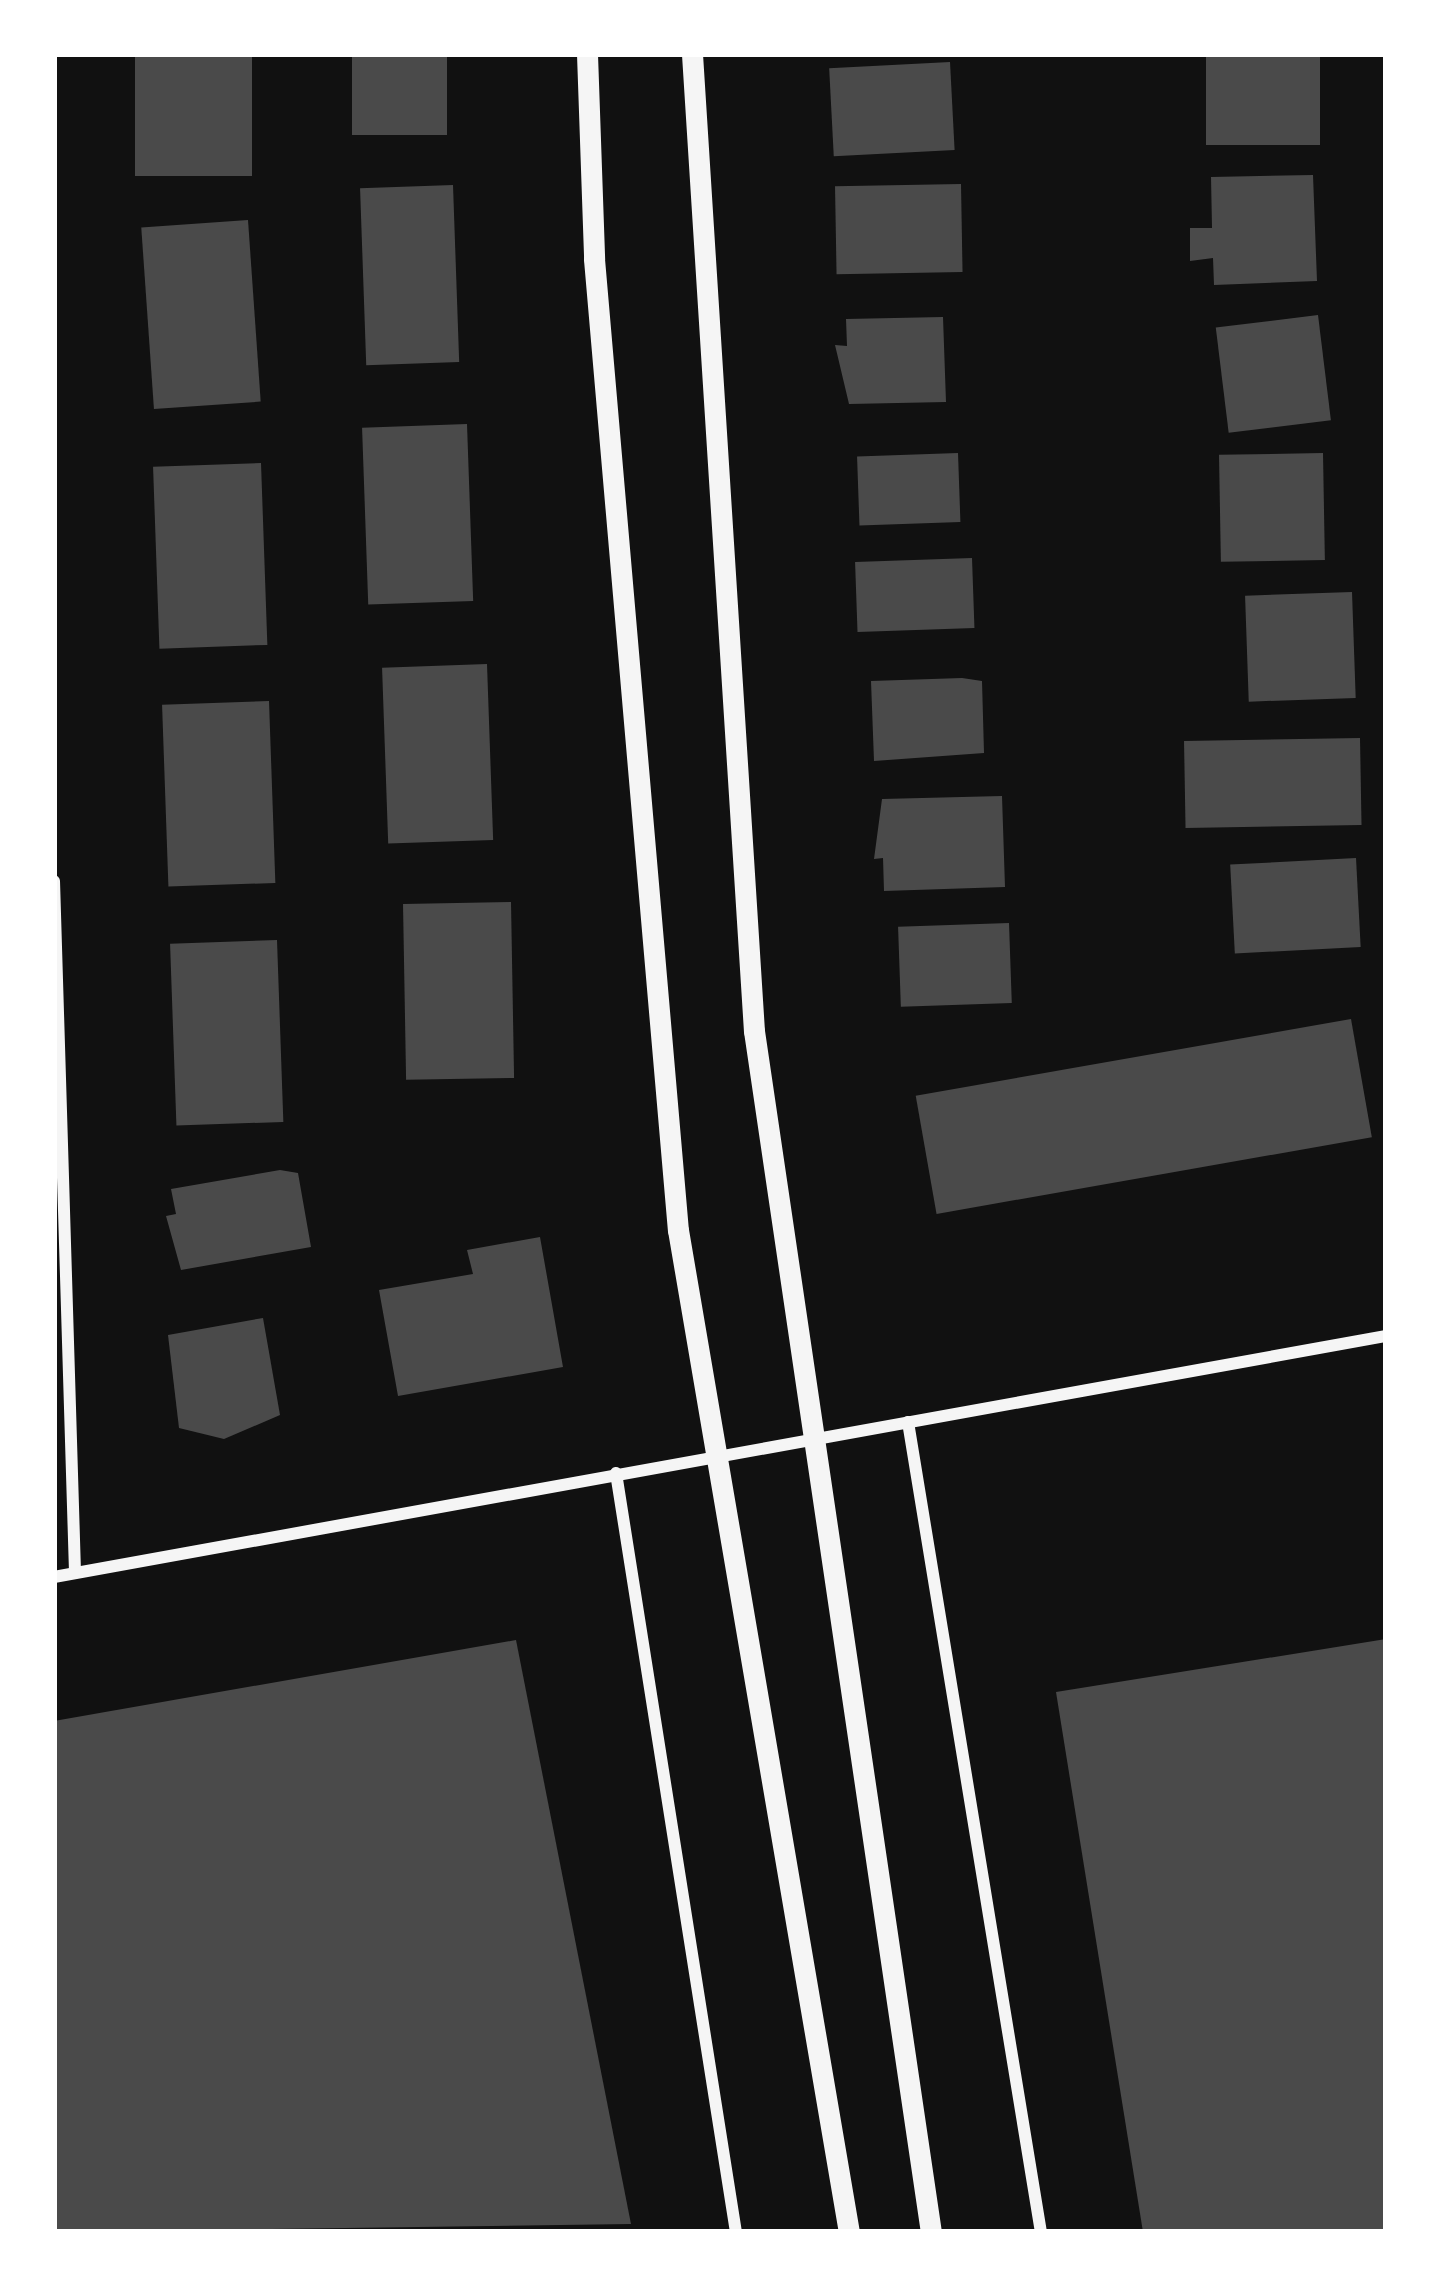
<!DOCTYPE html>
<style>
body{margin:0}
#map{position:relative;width:1440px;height:2286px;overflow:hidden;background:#111;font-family:Georgia,serif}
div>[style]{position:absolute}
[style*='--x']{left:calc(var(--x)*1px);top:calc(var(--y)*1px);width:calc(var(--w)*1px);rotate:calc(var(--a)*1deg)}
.building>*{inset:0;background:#4a4a4a;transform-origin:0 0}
.minor>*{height:12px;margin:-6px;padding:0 6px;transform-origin:6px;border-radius:6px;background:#f5f5f5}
.tertiary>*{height:21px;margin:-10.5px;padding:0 10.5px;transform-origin:10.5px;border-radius:10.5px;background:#f5f5f5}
span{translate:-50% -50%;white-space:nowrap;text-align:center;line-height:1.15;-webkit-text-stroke:12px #fff;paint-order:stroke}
.frame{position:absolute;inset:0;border:57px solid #fff;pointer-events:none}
</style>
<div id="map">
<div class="building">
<i style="left:135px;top:54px;width:117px;height:122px"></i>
<i style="left:352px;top:54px;width:95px;height:81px"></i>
<i style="left:1206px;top:54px;width:114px;height:91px"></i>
<i style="left:950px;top:62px;width:88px;height:121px;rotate:87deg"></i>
<i style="clip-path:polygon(1313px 175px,1317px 281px,1214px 285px,1213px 258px,1190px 261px,1190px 228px,1212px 228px,1211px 177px)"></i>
<i style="left:961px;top:184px;width:88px;height:126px;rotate:89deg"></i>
<i style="left:453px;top:185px;width:177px;height:93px;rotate:88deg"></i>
<i style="left:248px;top:220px;width:182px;height:107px;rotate:86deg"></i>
<i style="left:1318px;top:315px;width:106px;height:103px;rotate:83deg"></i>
<i style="clip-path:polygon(943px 317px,946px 402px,849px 404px,835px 345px,847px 346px,846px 319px)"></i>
<i style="left:467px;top:424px;width:177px;height:105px;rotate:88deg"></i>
<i style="left:958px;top:453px;width:69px;height:101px;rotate:88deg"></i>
<i style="left:1323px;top:453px;width:107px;height:104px;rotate:89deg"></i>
<i style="left:261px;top:463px;width:182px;height:108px;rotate:88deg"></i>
<i style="left:972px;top:558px;width:70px;height:117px;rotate:88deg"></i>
<i style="left:1352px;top:592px;width:106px;height:107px;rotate:88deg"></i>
<i style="left:487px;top:664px;width:176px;height:105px;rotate:88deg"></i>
<i style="clip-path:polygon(962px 678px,982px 681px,984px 753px,874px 761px,871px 681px)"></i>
<i style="left:269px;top:701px;width:182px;height:107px;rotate:88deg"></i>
<i style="left:1360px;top:738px;width:87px;height:176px;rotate:89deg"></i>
<i style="clip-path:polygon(1002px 796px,1005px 887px,884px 891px,883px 858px,874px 859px,882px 799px)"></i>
<i style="left:1356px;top:858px;width:89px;height:126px;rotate:87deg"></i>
<i style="left:511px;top:902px;width:176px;height:108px;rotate:89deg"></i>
<i style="left:1009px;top:923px;width:80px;height:111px;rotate:88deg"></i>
<i style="left:277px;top:940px;width:182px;height:107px;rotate:88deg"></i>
<i style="left:1351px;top:1019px;width:120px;height:442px;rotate:80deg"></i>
<i style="clip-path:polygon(280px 1170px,298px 1173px,311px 1247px,181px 1270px,166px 1216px,176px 1214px,171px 1189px)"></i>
<i style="clip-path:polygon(540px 1237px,563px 1367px,398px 1396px,379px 1290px,473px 1274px,467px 1250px)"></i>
<i style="clip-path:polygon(263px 1318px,280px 1415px,224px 1439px,179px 1428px,168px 1335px)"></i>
<i style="clip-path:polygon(1386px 1639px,1386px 2232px,1143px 2232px,1056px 1692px)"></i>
<i style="clip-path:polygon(516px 1640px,631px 2224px,54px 2232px,54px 1721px)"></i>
</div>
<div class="minor">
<i style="--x:54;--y:881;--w:692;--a:88.26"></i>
<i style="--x:908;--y:1422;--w:821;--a:80.68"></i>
<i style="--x:616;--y:1473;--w:768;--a:81.02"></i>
<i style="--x:54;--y:1577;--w:1354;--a:-10.26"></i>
</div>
<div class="tertiary">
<i style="--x:587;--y:54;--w:205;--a:88"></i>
<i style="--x:594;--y:259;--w:975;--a:85.06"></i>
<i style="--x:678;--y:1230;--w:1016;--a:80.32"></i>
<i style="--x:692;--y:54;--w:979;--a:86.37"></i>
<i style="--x:754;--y:1031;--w:1214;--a:81.62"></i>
</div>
<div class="frame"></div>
</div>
